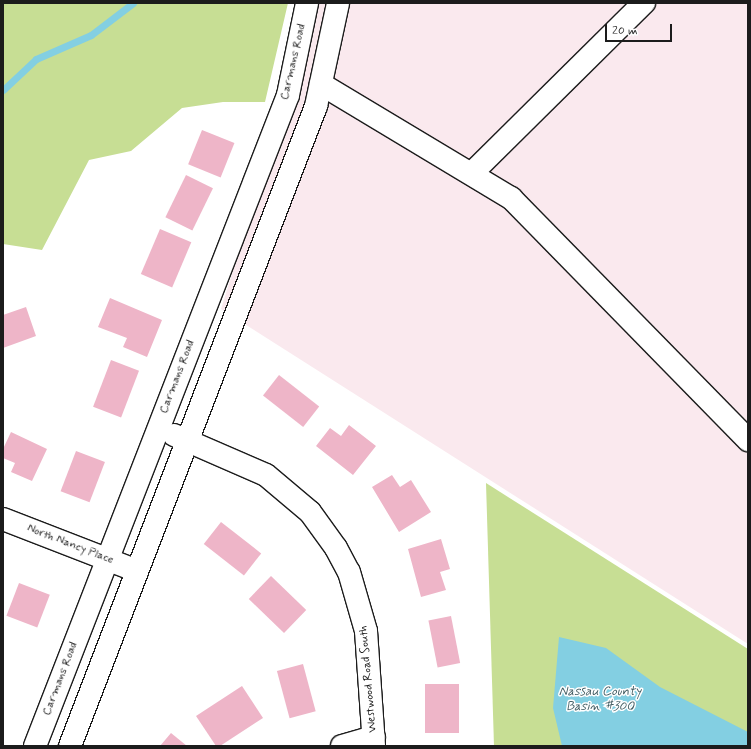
<!DOCTYPE html>
<style>
body{margin:0}
#map{position:relative;width:751px;height:749px;overflow:hidden;background:#fff;font-family:Mynerve,sans-serif}
div>[style]{position:absolute}
[style*='--x']{left:calc(var(--x)*1px);top:calc(var(--y)*1px);width:calc(var(--w)*1px);rotate:calc(var(--a)*1deg)}
.built>*{inset:0;background:#fae9ee}
.green>*{inset:0;background:#c7de94}
.water>*{inset:0;background:#83cfe2}
.stream>*{height:7px;margin:-3.5px;padding:0 3.5px;transform-origin:3.5px;border-radius:3.5px;background:#83cfe2}
.building>*{inset:0;background:#eeb5c8;transform-origin:0 0}
.roads{filter:drop-shadow(1px 0 #1c1c1c) drop-shadow(-1px 0 #1c1c1c) drop-shadow(0 1px #1c1c1c) drop-shadow(0 -1px #1c1c1c)}
.minor>*{height:22px;margin:-11px;padding:0 11px;transform-origin:11px;border-radius:11px;background:#fff}
span{translate:-50% -50%;white-space:nowrap;text-align:center;line-height:1.15;-webkit-text-stroke:3px #fff;paint-order:stroke}
.street-label{font-size:12px;color:#1c1c1c}
.water-label{font-size:13px;color:#405b61;font-style:italic}
.frame{position:absolute;inset:0;border:4px solid #1c1c1c;pointer-events:none}
.scale{position:absolute;left:605px;top:24px;width:67px;height:18px;box-sizing:border-box;border:2px solid #1c1c1c;border-top:0;padding-left:5px;font-size:12px;line-height:14px;white-space:nowrap;color:#1c1c1c;-webkit-text-stroke:3px #fff;paint-order:stroke}
</style>
<div id="map">
<div class="built">
<i style="clip-path:polygon(317px 3px,748px 3px,748px 644px,221px 309px)"></i>
</div>
<div class="green">
<i style="clip-path:polygon(3px 3px,288px 3px,265px 102px,223px 102px,182px 108px,131px 151px,89px 160px,42px 250px,3px 244px)"></i>
<i style="clip-path:polygon(486px 483px,748px 649px,748px 746px,494px 746px)"></i>
</div>
<div class="water">
<i style="clip-path:polygon(559px 637px,606px 648px,660px 687px,748px 732px,748px 746px,562px 746px,553px 708px)"></i>
</div>
<div class="stream">
<i style="--x:3;--y:90;--w:45;--a:-43.2"></i>
<i style="--x:36;--y:59;--w:60;--a:-23.6"></i>
<i style="--x:91;--y:35;--w:53;--a:-37.3"></i>
</div>
<div class="building">
<i style="left:202px;top:130px;width:35px;height:37px;rotate:22deg"></i>
<i style="left:186px;top:175px;width:30px;height:47px;rotate:26deg"></i>
<i style="left:160px;top:229px;width:34px;height:49px;rotate:23deg"></i>
<i style="clip-path:polygon(110px 298px,162px 320px,147px 357px,123px 347px,127px 338px,98px 327px)"></i>
<i style="clip-path:polygon(26px 307px,36px 336px,3px 348px,3px 315px)"></i>
<i style="left:111px;top:360px;width:30px;height:50px;rotate:21deg"></i>
<i style="left:279px;top:375px;width:51px;height:26px;rotate:38deg"></i>
<i style="clip-path:polygon(349px 425px,376px 446px,353px 475px,316px 446px,330px 428px,341px 436px)"></i>
<i style="clip-path:polygon(11px 432px,47px 449px,32px 481px,11px 472px,15px 463px,3px 458px,3px 449px)"></i>
<i style="left:76px;top:451px;width:31px;height:43px;rotate:21deg"></i>
<i style="clip-path:polygon(392px 475px,400px 487px,411px 480px,431px 512px,399px 532px,372px 487px)"></i>
<i style="left:221px;top:522px;width:51px;height:28px;rotate:38deg"></i>
<i style="clip-path:polygon(441px 539px,450px 569px,440px 572px,446px 590px,421px 597px,408px 549px)"></i>
<i style="left:271px;top:576px;width:49px;height:32px;rotate:44deg"></i>
<i style="left:19px;top:583px;width:33px;height:35px;rotate:21deg"></i>
<i style="left:451px;top:616px;width:48px;height:23px;rotate:79deg"></i>
<i style="left:303px;top:664px;width:49px;height:27px;rotate:75deg"></i>
<i style="left:459px;top:684px;width:49px;height:34px;rotate:90deg"></i>
<i style="clip-path:polygon(242px 686px,263px 718px,220px 746px,216px 746px,196px 716px)"></i>
<i style="clip-path:polygon(171px 733px,187px 746px,160px 746px)"></i>
</div>
<div class="roads">
<div class="minor">
<i style="--x:321;--y:84;--w:222;--a:31"></i>
<i style="--x:511;--y:198;--w:339;--a:45.6"></i>
<i style="--x:472;--y:173;--w:242;--a:-44.7"></i>
<i style="--x:174;--y:435;--w:100;--a:23.5"></i>
<i style="--x:266;--y:475;--w:57;--a:40.1"></i>
<i style="--x:310;--y:512;--w:44;--a:54.2"></i>
<i style="--x:336;--y:548;--w:27;--a:62"></i>
<i style="--x:349;--y:572;--w:61;--a:73.9"></i>
<i style="--x:366;--y:631;--w:115;--a:86"></i>
<i style="--x:3;--y:519;--w:144;--a:21.2"></i>
<i style="--x:35;--y:746;--w:698;--a:-68.76"></i>
<i style="--x:288;--y:95;--w:94;--a:-78.3"></i>
<i style="--x:70;--y:746;--w:686;--a:-68.97"></i>
<i style="--x:316;--y:106;--w:105;--a:-77.9"></i>
<i style="--x:342;--y:746;--w:33;--a:-16"></i>
</div>
</div>
<div class="street-label">
<span style="left:294px;top:62px;rotate:-77deg">Carmans Road</span>
<span style="left:178px;top:377px;rotate:-69deg">Carmans Road</span>
<span style="left:70px;top:545px;rotate:21deg">North Nancy Place</span>
<span style="left:61px;top:679px;rotate:-69deg">Carmans Road</span>
<span style="left:369px;top:679px;rotate:-95deg">Westwood Road South</span>
</div>
<div class="water-label">
<span style="left:600px;top:700px">Nassau County<br>Basin #300</span>
</div>
<div class="frame"></div>
<div class="scale">20 m</div>
</div>
